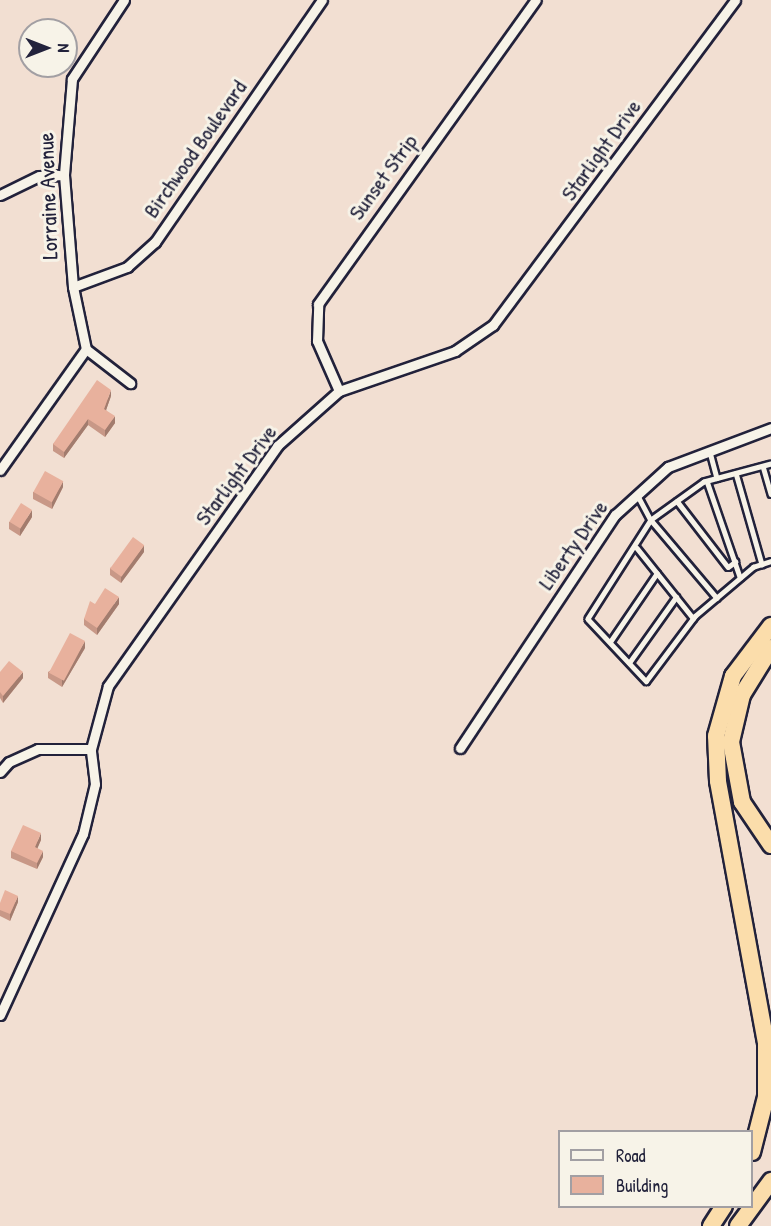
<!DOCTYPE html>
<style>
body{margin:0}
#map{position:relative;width:771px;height:1226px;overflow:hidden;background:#f2dfd2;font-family:"Patrick Hand",sans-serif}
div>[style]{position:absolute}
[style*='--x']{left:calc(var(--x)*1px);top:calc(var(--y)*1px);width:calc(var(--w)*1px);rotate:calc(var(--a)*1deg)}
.roads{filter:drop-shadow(2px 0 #22223b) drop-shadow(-2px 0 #22223b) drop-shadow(0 2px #22223b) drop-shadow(0 -2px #22223b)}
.service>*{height:4.5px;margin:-2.25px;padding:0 2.25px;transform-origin:2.25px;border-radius:2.25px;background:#f7f3e8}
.minor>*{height:9px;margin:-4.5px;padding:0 4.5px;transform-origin:4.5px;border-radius:4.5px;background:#f7f3e8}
.motorway>*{height:16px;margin:-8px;padding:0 8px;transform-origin:8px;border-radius:8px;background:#fbddab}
.wall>*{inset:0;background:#c89887}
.shaded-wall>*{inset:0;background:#a27c6e}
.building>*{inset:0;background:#e8b19d;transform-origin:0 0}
span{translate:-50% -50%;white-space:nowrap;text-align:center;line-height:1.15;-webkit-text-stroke:6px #f7f3e8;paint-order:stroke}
.street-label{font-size:22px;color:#22223b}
.legend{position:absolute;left:558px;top:1130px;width:195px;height:78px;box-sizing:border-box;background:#f7f3e8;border:2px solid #a29fa3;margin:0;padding:8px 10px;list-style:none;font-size:18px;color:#22223b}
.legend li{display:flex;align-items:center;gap:12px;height:30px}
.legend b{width:30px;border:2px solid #a29fa3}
.north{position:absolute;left:18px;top:18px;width:60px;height:60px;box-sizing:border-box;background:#f7f3e8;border:2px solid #a29fa3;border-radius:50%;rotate:90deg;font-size:16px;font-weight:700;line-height:24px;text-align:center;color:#22223b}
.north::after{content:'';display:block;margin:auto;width:21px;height:27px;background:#22223b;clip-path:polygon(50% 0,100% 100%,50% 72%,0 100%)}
</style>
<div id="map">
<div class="roads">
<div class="service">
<i style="--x:710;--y:452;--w:27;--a:75"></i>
<i style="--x:771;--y:464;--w:69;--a:165"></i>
<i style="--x:704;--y:482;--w:65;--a:144.4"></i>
<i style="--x:651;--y:520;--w:117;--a:122.5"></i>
<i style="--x:588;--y:619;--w:85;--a:46.9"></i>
<i style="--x:646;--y:681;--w:81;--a:-53"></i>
<i style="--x:695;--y:616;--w:76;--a:-40.2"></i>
<i style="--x:753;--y:567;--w:19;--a:-18"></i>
<i style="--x:763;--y:466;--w:29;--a:74"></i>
<i style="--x:736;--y:473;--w:95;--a:74.1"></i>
<i style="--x:707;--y:481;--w:102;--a:71"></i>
<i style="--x:638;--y:496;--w:27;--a:62"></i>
<i style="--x:651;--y:520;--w:102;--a:49.8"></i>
<i style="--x:677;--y:501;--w:83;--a:52.3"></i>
<i style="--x:728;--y:567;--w:9;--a:-36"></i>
<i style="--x:637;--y:548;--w:90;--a:51.3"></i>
<i style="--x:610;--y:642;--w:83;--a:-55.7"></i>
<i style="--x:629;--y:663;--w:81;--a:-54.5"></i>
</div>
<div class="minor">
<i style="--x:124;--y:0;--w:95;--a:123.4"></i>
<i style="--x:72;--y:79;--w:96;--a:94.8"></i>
<i style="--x:64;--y:175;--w:112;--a:85.4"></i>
<i style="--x:73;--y:287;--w:63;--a:78.2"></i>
<i style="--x:86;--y:349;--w:56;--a:37.7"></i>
<i style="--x:0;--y:195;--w:43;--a:-26"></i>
<i style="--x:39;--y:176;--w:25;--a:-2"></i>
<i style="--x:73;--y:287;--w:58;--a:-20.3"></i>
<i style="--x:127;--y:267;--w:38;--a:-42"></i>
<i style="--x:155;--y:242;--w:294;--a:-55.4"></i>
<i style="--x:339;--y:391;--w:55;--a:-113.7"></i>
<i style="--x:317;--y:341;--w:37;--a:-88"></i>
<i style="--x:318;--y:304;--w:374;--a:-54.4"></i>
<i style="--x:0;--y:470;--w:148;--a:-54.6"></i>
<i style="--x:460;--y:748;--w:280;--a:-56.4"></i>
<i style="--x:615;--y:515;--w:72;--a:-42.2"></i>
<i style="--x:668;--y:467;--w:110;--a:-20.7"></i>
<i style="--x:0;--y:772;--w:13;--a:-48"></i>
<i style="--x:9;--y:762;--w:32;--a:-24"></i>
<i style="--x:38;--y:749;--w:53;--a:0"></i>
<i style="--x:0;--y:1015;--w:199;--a:-65.4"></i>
<i style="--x:83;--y:834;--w:51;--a:-76.5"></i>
<i style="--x:95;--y:784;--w:35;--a:-97"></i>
<i style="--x:91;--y:749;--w:65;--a:-74.9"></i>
<i style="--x:108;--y:686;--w:294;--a:-54.8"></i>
<i style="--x:277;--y:446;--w:83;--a:-41.6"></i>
<i style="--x:339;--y:391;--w:123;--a:-19"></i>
<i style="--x:455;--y:351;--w:46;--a:-34.4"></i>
<i style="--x:493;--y:325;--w:405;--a:-53.3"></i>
</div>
<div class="motorway">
<i style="--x:771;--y:648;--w:55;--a:121.7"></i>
<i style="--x:742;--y:695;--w:48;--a:103.2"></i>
<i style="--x:731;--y:742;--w:61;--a:79.6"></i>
<i style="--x:742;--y:802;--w:52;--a:56"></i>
<i style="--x:752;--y:1152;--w:57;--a:-75.7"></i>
<i style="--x:766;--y:1097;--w:54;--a:-90"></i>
<i style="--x:766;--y:1043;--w:266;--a:-100.4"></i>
<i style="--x:718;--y:781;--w:45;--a:-92.5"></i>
<i style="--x:716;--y:736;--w:62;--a:-74.2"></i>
<i style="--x:733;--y:676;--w:63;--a:-52.8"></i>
<i style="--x:711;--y:1226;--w:24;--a:-57"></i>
<i style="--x:738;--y:1226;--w:56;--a:-53.7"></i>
</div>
</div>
<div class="wall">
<i style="clip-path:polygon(111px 396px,106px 410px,115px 423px,105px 437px,88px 425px,64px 458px,53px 451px,53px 444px)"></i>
<i style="clip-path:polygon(63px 487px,52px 509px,33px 499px,33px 492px)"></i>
<i style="clip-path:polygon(32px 517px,20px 536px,9px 529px,9px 522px)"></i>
<i style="clip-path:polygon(144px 552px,121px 583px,110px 575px,110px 568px)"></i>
<i style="clip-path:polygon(95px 604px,119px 604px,97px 635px,84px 625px,84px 619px)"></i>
<i style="clip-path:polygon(85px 648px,62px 687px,48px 678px,48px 672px)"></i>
<i style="clip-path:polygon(0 672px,23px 678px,3px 703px,0 698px)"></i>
<i style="clip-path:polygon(41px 840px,37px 848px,43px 857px,37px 869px,11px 858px,11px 851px)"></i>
<i style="clip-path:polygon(18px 902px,10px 921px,0 916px,0 903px)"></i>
</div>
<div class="shaded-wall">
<i style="clip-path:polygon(111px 390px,111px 396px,104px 416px,104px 409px)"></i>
<i style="clip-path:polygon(115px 416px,115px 423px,105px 437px,105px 430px)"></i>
<i style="clip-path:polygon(88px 419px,88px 425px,64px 458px,64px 452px)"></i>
<i style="clip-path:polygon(63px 481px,63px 487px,52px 509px,52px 502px)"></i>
<i style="clip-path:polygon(32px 510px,32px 517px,20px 536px,20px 529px)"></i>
<i style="clip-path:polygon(144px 545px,144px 552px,121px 583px,121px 576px)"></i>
<i style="clip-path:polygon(119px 597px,119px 604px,97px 635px,97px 628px)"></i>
<i style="clip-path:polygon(85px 641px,85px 648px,62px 687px,62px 680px)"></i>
<i style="clip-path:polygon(23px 672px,23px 678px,3px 703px,3px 696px)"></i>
<i style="clip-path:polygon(41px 833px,41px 840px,35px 854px,35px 847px)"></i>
<i style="clip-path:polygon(43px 851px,43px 857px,37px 869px,37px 863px)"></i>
<i style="clip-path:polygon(18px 896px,18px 902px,10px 921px,10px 914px)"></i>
</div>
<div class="building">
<i style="clip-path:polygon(97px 380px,111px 390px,104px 409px,115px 416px,105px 430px,88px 419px,64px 452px,53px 444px)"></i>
<i style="left:45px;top:471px;width:21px;height:24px;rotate:29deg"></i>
<i style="left:21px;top:503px;width:13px;height:22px;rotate:32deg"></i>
<i style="left:133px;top:537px;width:14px;height:39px;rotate:36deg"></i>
<i style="clip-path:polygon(105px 588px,119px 597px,97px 628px,84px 619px,90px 601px,95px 604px)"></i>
<i style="left:70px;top:633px;width:17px;height:45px;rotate:28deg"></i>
<i style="clip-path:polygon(9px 661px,23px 672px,3px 696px,0 692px,0 672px)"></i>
<i style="clip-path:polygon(23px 825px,41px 833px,35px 847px,43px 851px,37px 863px,11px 851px)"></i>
<i style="clip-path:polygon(5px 890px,18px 896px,10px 914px,0 910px,0 903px)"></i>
</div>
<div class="street-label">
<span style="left:195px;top:149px;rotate:-55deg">Birchwood Boulevard</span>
<span style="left:601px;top:150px;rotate:-54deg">Starlight Drive</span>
<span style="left:383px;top:177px;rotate:-54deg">Sunset Strip</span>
<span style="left:48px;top:196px;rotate:-92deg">Lorraine Avenue</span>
<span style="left:236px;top:475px;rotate:-53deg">Starlight Drive</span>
<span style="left:573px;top:545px;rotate:-55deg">Liberty Drive</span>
</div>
<ul class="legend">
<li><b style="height:8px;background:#f7f3e8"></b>Road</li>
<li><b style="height:16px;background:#e8b19d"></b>Building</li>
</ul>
<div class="north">N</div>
</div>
